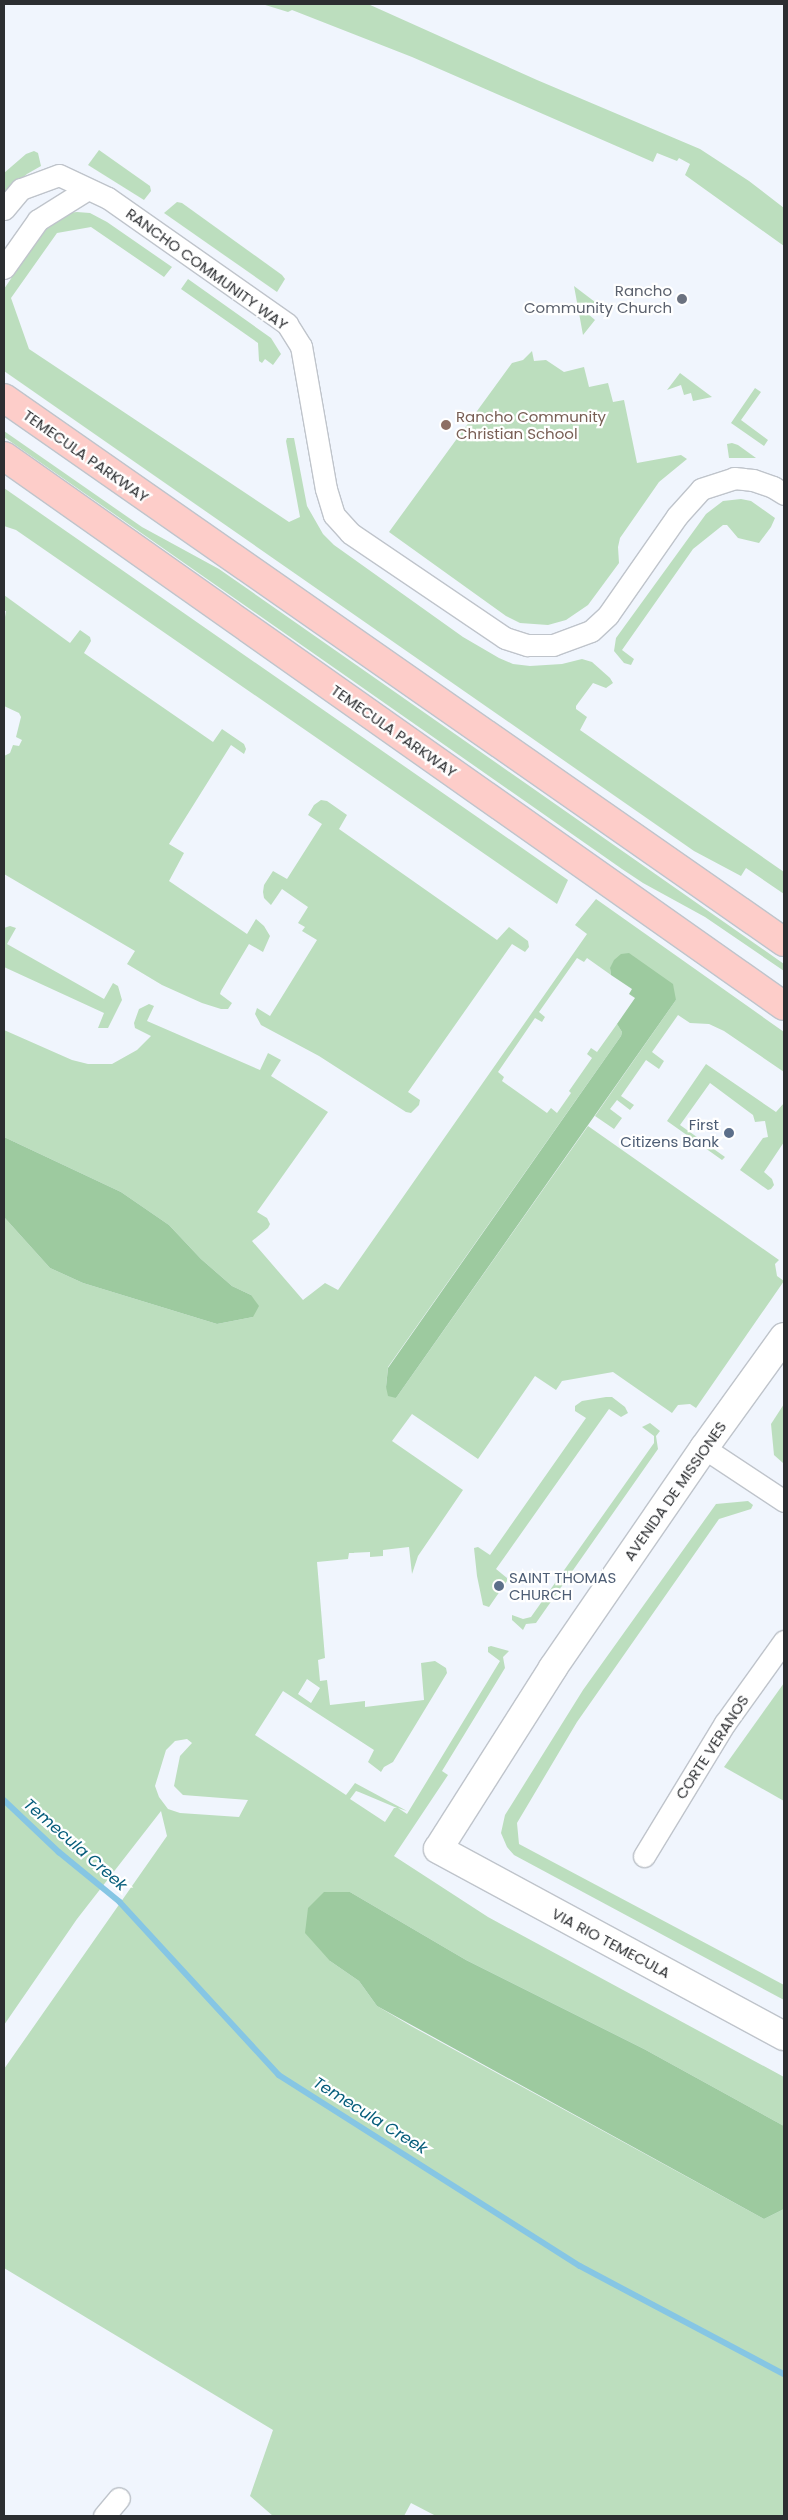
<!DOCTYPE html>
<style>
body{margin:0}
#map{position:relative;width:788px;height:2520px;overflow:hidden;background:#f0f5fd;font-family:Poppins,sans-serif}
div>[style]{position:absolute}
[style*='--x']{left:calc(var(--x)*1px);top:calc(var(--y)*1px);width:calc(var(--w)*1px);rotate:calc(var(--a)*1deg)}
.green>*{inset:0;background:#bcdebe}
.forest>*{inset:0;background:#9dca9f}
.stream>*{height:5.5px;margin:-2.75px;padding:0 2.75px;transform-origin:2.75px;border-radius:2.75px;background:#86c6e4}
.roads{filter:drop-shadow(1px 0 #bfc4cb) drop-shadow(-1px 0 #bfc4cb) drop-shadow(0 1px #bfc4cb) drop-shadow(0 -1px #bfc4cb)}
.street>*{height:21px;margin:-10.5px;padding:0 10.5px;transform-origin:10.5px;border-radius:10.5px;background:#fff}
.secondary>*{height:28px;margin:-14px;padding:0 14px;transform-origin:14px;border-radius:14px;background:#fff}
.primary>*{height:28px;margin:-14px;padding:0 14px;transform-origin:14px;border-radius:14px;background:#fdcdc9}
.dots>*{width:14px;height:14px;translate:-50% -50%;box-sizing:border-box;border:2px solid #fff;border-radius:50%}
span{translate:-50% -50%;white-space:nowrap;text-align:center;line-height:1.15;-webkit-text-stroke:4.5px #fff;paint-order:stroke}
.street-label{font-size:15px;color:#2c2e31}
.worship-label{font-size:15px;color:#5b616d}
.right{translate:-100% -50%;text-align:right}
.education-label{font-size:15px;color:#785e54}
.left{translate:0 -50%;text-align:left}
.service-label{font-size:15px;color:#4e5e75}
.water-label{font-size:16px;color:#065d7b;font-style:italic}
.frame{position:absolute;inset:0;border:5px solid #2c2e31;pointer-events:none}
</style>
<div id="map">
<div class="green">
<i style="clip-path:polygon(262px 4px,368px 4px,537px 80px,700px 149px,749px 181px,784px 208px,784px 246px,685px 175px,690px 164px,679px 158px,677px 161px,657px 153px,653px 162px,412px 57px,292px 10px,288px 12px)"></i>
<i style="clip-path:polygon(99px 150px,150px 186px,151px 191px,144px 200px,88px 165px)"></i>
<i style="clip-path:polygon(34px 151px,38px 153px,41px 166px,27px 174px,4px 194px,4px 173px,26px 154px)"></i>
<i style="clip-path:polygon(177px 202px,182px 203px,282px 275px,285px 279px,277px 292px,164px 213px)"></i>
<i style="clip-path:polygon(77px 212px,90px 213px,107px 222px,172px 267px,164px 277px,91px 227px,57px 233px,11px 298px,29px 349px,289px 522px,300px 517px,286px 441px,287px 438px,294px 438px,307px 506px,323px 534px,334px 545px,463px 637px,499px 658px,513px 664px,530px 666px,562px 664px,582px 659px,592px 662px,610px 678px,613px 683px,606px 688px,593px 683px,576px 706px,576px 709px,587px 717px,580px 730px,784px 872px,784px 894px,746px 868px,741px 876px,694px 851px,4px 371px,4px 289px,33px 246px,52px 222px,67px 213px)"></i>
<i style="clip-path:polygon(188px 279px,271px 338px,281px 354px,273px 365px,265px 359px,262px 363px,259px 361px,258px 343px,181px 289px)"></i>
<i style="clip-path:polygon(574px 286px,595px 302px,587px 313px,595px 320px,583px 335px)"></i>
<i style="clip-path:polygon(532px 351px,534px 361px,546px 360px,564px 372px,584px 367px,589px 387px,608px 383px,613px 402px,624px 400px,637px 463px,681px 455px,687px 459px,659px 482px,620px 538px,618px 547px,619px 563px,588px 605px,566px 620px,548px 625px,520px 623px,506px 616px,389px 532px,512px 363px,523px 360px)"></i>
<i style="clip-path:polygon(680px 373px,712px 397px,693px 401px,691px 393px,684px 395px,681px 385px,667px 390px)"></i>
<i style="clip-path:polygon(755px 388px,761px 392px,741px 420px,768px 440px,764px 446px,731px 423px)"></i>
<i style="clip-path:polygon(4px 431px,142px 527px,219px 569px,784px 964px,784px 971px,705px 917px,643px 883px,622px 869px,4px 437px)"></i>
<i style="clip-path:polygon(732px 443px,738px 445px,756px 458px,729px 458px,727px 444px)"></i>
<i style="clip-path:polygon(4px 488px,568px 880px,557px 904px,16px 530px,4px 526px)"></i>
<i style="clip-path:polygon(741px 499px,751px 501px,775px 518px,771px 527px,759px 543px,738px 538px,727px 525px,723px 525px,693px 549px,622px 650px,634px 659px,631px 665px,624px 663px,614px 651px,616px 638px,706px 514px,723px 501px)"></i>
<i style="clip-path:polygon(4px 595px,70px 643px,80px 630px,90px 637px,91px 641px,84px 653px,213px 742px,222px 729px,244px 744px,246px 749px,244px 754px,231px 745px,169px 844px,184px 853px,169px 881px,247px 934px,256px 919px,264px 926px,270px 936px,263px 952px,249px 944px,221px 991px,220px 994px,232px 1003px,228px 1009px,221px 1009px,202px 1003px,162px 985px,127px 964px,135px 951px,4px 874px,4px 756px,10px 753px,13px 745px,19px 746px,22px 740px,16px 737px,21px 717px,19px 713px,4px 706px,4px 623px,6px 611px,4px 611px)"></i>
<i style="clip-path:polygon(321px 800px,327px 801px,347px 815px,339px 829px,497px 940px,509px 927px,528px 941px,529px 947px,525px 952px,512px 944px,408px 1092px,420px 1100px,419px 1105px,411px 1113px,406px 1112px,319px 1056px,261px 1025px,255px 1014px,257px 1008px,270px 1016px,317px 940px,302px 931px,305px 927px,298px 923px,308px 907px,282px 889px,271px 905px,264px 898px,263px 892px,264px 885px,273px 871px,287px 879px,322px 824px,308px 815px,314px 805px)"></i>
<i style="clip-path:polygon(evenodd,596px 899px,784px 1032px,784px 1072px,724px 1031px,709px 1024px,690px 1023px,678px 1015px,652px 1052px,664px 1061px,659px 1069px,646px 1060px,621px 1096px,634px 1105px,630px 1110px,617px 1100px,610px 1109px,622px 1118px,614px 1129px,595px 1116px,676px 1000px,610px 968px,611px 975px,587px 958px,584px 962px,577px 958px,539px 1012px,545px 1017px,542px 1022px,535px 1018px,498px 1072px,504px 1077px,502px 1081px,547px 1113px,551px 1108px,557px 1113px,571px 1093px,569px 1091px,592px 1058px,587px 1054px,591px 1048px,597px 1052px,617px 1024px,622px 1032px,621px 1036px,388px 1367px,386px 1387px,396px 1398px,588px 1126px,779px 1260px,775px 1264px,777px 1276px,784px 1281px,696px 1408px,690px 1404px,678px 1405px,672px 1413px,613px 1372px,562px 1381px,556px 1390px,535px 1376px,478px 1459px,412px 1414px,392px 1441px,463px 1490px,418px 1556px,412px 1574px,409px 1547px,383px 1550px,383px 1556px,370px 1557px,370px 1552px,349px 1553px,348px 1559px,317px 1562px,325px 1658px,318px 1660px,320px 1681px,327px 1680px,330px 1705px,365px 1701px,365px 1707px,424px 1700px,421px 1663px,435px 1661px,446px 1668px,447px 1673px,393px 1762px,384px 1767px,381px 1772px,368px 1762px,374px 1750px,283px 1691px,255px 1735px,346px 1795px,355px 1783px,407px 1811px,398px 1808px,407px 1814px,500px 1661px,488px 1652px,488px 1647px,491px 1646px,509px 1651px,503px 1657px,505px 1668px,442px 1771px,448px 1775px,394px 1856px,488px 1917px,784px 2077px,784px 2126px,644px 2049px,466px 1960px,350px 1892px,330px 1961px,359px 1981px,377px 2006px,411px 2026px,764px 2219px,784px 2209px,784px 2516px,436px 2516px,411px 2503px,404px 2516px,273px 2516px,250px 2496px,273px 2430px,4px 2268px,4px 2069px,167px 1836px,161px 1811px,77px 1919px,4px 2025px,4px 1217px,50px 1268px,83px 1283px,217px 1324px,253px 1317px,251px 1295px,232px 1286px,201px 1259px,169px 1225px,121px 1192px,4px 1137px,4px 1030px,72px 1060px,88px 1064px,112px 1064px,137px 1050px,151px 1036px,135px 1028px,134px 1023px,139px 1009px,149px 1004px,154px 1006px,147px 1021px,260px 1070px,268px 1053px,281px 1060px,271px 1076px,328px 1112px,257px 1212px,267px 1218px,270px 1224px,268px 1228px,252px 1241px,303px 1300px,325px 1283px,338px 1290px,587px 934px,575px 925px,596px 899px,307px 1679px,320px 1688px,311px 1703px,298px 1694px,307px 1679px,596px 899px,187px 1739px,192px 1743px,180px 1756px,174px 1786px,183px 1795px,248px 1800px,239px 1817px,180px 1813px,168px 1809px,159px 1797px,155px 1786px,166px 1750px,175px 1741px,187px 1739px,596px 899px,356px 1791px,359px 1792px,397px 1808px,394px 1808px,385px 1822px,350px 1799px,356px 1791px)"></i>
<i style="clip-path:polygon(10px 926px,16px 928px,7px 944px,104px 999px,113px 983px,118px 986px,122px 1000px,108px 1028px,98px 1028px,104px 1013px,4px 967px,4px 928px)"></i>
<i style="clip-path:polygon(706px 1064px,776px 1112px,784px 1103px,784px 1142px,764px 1172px,772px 1179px,774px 1185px,771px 1189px,768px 1190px,740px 1170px,763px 1138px,768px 1137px,765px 1121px,755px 1122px,753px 1115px,710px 1083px,680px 1125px,725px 1157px,722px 1160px,667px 1121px)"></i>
<i style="clip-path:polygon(606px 1397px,612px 1397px,625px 1407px,628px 1413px,621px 1417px,609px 1409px,496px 1569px,507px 1578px,507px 1581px,489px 1607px,483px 1605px,477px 1576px,474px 1548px,478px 1547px,490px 1555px,586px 1418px,575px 1411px,575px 1406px,582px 1401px)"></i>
<i style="clip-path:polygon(784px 1404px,784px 1461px,783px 1463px,774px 1455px,771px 1424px)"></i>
<i style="clip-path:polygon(650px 1423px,660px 1431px,656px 1436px,658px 1449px,536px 1623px,526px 1624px,523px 1630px,512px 1620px,512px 1615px,523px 1619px,531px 1617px,654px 1443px,654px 1436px,642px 1427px)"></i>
<i style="clip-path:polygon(748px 1501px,753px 1505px,751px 1509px,719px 1519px,577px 1722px,517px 1823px,519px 1844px,784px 1985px,784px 2000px,514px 1855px,507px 1847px,501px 1833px,505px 1815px,583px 1690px,716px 1504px)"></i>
<i style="clip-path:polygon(784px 1683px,784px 1801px,724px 1767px)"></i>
</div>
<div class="forest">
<i style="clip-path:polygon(629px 953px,673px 984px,676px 1000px,396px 1398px,388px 1396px,386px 1387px,388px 1368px,621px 1036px,622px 1032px,617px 1024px,635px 998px,629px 994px,632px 989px,611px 975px,610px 968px,614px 960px,621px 954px)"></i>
<i style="clip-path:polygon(4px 1137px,121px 1192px,169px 1225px,201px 1259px,232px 1286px,251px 1295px,259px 1306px,253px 1317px,217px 1324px,83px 1283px,50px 1268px,4px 1217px)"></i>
<i style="clip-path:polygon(324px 1892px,350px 1892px,466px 1960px,644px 2049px,784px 2126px,784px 2209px,764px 2219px,377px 2006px,359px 1981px,330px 1961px,305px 1933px,308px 1908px)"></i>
</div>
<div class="stream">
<i style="--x:4;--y:1800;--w:76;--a:43.4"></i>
<i style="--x:59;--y:1852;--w:79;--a:39.3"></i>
<i style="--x:120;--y:1902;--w:235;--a:47.4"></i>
<i style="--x:279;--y:2075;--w:356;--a:32.4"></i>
<i style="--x:580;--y:2266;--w:231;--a:27.9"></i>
</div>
<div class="roads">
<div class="street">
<i style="--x:4;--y:209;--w:26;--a:-50"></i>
<i style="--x:21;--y:189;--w:40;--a:-20.2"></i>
<i style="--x:59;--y:175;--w:54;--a:25.1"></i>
<i style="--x:108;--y:198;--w:219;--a:35.1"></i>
<i style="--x:287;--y:324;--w:26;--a:58"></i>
<i style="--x:301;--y:346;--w:145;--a:80.1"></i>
<i style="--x:326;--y:489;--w:27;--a:73"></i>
<i style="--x:334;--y:515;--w:24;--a:48"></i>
<i style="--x:350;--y:533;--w:187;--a:34.1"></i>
<i style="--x:505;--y:638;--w:23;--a:18"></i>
<i style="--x:527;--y:645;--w:26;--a:0"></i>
<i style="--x:553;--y:645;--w:40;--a:-20.2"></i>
<i style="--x:591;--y:631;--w:23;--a:-43"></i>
<i style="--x:608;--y:615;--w:121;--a:-55.1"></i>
<i style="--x:677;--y:516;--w:36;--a:-48"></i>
<i style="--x:701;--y:489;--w:35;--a:-18"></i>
<i style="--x:734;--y:478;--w:19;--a:6"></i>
<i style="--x:753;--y:480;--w:21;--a:19"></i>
<i style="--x:773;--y:487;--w:13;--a:32"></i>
<i style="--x:4;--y:268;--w:59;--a:-54.7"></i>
<i style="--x:38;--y:220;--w:57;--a:-32"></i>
<i style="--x:704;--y:1448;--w:96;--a:33.5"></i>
<i style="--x:644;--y:1856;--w:156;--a:-58.7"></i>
<i style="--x:725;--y:1723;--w:101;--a:-54.3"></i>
<i style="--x:104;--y:2516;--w:23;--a:-50"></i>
</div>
<div class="secondary">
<i style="--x:784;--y:1337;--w:137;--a:125.8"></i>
<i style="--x:704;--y:1448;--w:267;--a:124.5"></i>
<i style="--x:553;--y:1668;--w:214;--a:122.4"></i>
<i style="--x:438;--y:1849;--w:393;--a:28.4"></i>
</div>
<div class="primary">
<i style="--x:4;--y:398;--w:951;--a:34.89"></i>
<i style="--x:4;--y:456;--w:954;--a:35.19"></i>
</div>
</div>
<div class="dots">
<i style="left:682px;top:299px;background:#6b7280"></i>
<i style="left:446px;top:425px;background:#8d6e63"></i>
<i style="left:729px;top:1133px;background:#5c6f8a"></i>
<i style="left:499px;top:1586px;background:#5c6f8a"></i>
</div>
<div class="street-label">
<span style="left:207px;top:269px;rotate:36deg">RANCHO COMMUNITY WAY</span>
<span style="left:86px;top:456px;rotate:35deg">TEMECULA PARKWAY</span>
<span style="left:394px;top:731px;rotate:35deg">TEMECULA PARKWAY</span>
<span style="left:675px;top:1491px;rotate:-55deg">AVENIDA DE MISSIONES</span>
<span style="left:712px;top:1747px;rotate:-57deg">CORTE VERANOS</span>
<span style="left:611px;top:1943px;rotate:28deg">VIA RIO TEMECULA</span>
</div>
<div class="worship-label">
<span class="right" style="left:672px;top:299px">Rancho<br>Community Church</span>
</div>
<div class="education-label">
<span class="left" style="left:456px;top:425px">Rancho Community<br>Christian School</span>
</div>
<div class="service-label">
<span class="right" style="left:719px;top:1133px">First<br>Citizens Bank</span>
<span class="left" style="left:509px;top:1586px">SAINT THOMAS<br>CHURCH</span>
</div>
<div class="water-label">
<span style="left:75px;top:1845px;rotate:41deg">Temecula Creek</span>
<span style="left:370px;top:2116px;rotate:32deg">Temecula Creek</span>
</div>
<div class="frame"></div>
</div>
